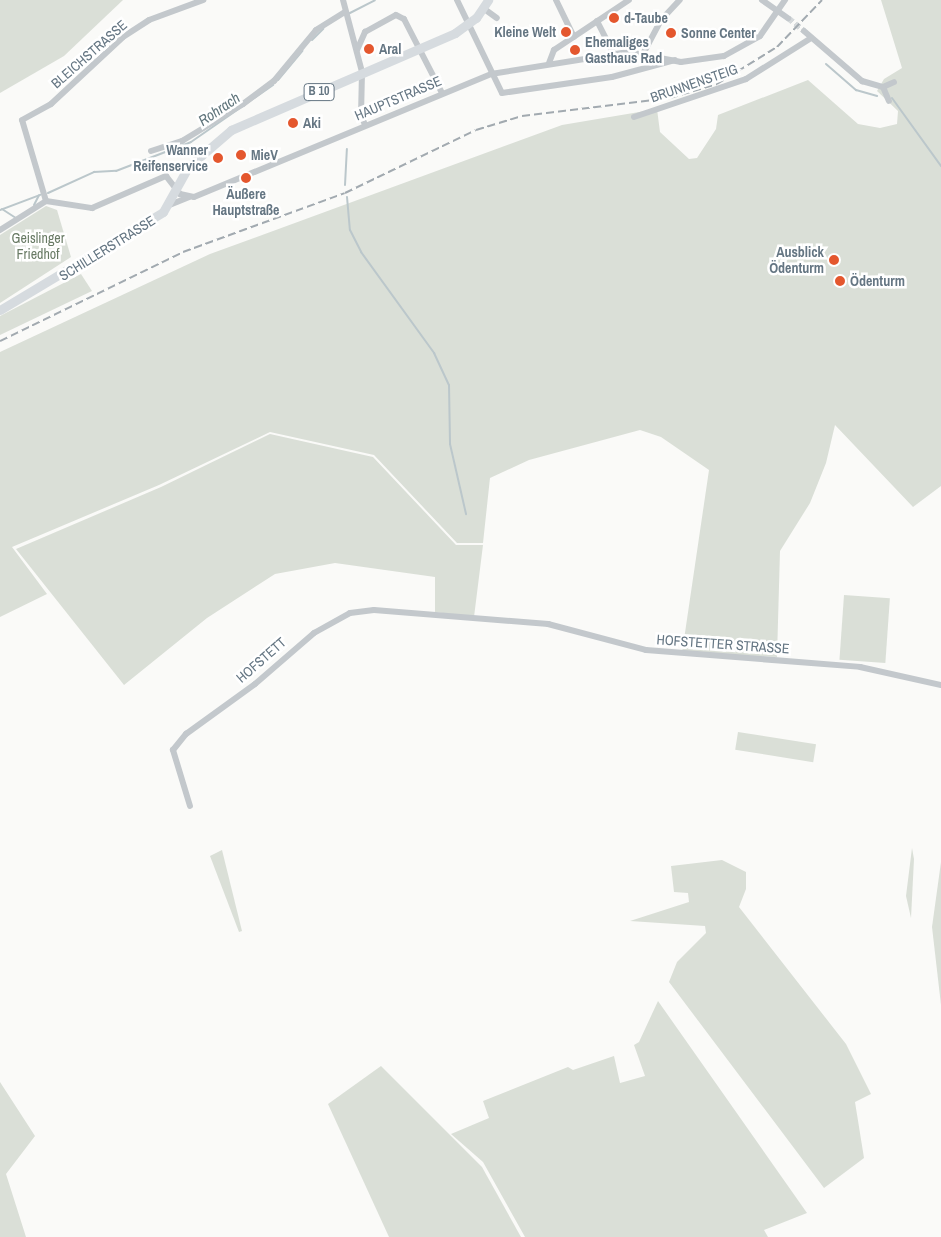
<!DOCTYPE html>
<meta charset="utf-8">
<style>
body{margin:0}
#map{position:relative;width:941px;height:1237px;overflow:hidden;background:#fafaf8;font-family:"Archivo Narrow",sans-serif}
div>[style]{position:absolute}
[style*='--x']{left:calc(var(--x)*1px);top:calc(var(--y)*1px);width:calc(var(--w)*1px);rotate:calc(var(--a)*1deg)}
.green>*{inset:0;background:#dadfd7;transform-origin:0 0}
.stream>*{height:2px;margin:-1px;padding:0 1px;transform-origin:1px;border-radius:1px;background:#bbc7cb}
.minor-tunnel>*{height:6px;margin-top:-3px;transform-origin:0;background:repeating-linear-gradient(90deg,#d5d9db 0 6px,transparent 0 9px)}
.minor>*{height:6px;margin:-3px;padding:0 3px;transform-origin:3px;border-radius:3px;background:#c3c8cc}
.major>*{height:9px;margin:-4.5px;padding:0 4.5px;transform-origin:4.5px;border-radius:4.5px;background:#d6dbdf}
.rail>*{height:2px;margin-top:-1px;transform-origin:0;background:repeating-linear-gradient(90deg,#a2aab0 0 8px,transparent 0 12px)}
.dots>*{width:14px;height:14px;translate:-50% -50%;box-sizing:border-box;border:2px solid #fff;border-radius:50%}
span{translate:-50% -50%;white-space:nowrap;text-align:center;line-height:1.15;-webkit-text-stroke:5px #fff;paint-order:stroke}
.shield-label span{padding:1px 4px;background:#fff;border:1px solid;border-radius:4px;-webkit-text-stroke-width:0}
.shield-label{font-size:12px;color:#657683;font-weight:700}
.poi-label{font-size:14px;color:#657683;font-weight:700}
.left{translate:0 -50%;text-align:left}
.right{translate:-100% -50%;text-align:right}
.street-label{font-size:14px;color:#657683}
.park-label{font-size:14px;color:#687a64}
.water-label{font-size:15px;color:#60757c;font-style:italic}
</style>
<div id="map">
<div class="green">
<i style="clip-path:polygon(0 0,123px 0,64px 56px,0 93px)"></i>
<i style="clip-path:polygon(881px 0,941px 0,941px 486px,913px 507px,835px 425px,826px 463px,810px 503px,780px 551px,777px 657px,682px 653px,709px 470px,661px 437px,640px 430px,529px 460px,490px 478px,483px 543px,457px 543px,374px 455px,270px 432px,159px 485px,12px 547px,47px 594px,0 617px,0 352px,210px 254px,562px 125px,657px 109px,660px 132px,689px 159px,697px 158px,716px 129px,718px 115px,808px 80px,858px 124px,880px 128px,897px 124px,898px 111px,877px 91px,884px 79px,902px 68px)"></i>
<i style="clip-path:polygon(46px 206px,57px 210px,71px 257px,0 303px,0 235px)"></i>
<i style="clip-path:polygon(81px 274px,92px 291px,0 335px,0 316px)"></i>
<i style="clip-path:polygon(270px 434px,373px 457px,456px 545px,483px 545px,474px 617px,435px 612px,435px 577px,335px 563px,275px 574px,207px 618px,124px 685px,16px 549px,161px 487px)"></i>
<i style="left:844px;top:595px;width:46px;height:65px;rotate:4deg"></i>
<i style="left:738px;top:732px;width:79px;height:18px;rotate:9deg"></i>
<i style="clip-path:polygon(912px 848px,914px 859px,911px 918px,906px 896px)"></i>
<i style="clip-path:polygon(222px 850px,242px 931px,239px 932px,210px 856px)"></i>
<i style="clip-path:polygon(722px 860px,746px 872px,746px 889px,739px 907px,846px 1044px,871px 1094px,855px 1102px,864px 1158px,824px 1188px,669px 982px,677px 962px,706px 933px,705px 926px,630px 921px,689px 902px,688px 893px,674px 892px,671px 866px)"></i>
<i style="clip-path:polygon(941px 862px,941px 1005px,932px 927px)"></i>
<i style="clip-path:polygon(658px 1001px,807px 1213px,764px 1230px,768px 1237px,525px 1237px,483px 1162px,451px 1134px,489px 1118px,483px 1101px,568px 1067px,573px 1070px,614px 1056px,620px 1083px,645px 1076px,634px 1045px,639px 1042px)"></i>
<i style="clip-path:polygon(381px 1066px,482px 1167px,521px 1237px,389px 1237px,328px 1104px)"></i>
<i style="clip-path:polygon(0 1082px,35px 1136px,6px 1174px,26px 1237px,0 1237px)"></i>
</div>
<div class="stream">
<i style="--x:348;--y:14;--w:30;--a:-27"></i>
<i style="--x:312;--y:40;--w:16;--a:-45"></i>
<i style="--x:826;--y:64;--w:40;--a:41"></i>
<i style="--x:856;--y:90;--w:22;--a:16"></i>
<i style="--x:278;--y:80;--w:38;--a:-50"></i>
<i style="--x:892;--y:98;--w:84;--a:54.2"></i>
<i style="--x:345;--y:185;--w:36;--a:-87"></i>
<i style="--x:48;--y:193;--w:51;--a:-24.5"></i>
<i style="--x:94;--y:172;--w:22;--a:-3"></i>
<i style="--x:116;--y:171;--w:80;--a:-21.1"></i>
<i style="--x:191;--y:142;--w:100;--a:-34.8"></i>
<i style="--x:347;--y:197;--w:33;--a:85"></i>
<i style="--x:350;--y:230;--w:25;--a:63"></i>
<i style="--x:361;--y:252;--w:125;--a:54.1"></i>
<i style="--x:434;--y:353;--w:35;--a:65"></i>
<i style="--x:449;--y:385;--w:59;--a:89"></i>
<i style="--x:450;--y:444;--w:72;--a:77.1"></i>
<i style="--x:34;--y:205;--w:11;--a:-63"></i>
<i style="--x:2;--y:209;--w:17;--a:33"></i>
<i style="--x:0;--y:210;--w:43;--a:-20.6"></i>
</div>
<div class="minor-tunnel">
<i style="--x:788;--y:18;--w:21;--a:39"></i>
</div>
<div class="minor">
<i style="--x:343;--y:0;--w:74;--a:75.2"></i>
<i style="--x:362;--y:72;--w:43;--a:91.3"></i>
<i style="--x:361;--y:115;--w:11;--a:68"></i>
<i style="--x:457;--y:0;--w:103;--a:64.2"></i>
<i style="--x:502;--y:93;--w:111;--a:-8.3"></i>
<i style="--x:612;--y:77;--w:65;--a:-15.1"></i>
<i style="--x:556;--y:0;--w:41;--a:64.1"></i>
<i style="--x:762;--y:0;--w:32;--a:35"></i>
<i style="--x:483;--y:8;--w:17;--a:36"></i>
<i style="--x:597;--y:21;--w:37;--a:63"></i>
<i style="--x:804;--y:31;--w:77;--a:40.8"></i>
<i style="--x:862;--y:81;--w:22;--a:16"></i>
<i style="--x:883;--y:87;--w:12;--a:-24"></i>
<i style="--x:357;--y:50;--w:20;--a:-66"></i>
<i style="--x:365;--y:32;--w:35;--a:-29"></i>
<i style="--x:396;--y:15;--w:9;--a:27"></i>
<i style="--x:404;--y:19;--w:83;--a:62.8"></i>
<i style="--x:643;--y:54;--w:40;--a:-62"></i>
<i style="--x:662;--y:19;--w:26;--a:-47"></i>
<i style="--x:549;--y:63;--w:14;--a:-69"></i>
<i style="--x:554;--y:50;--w:90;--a:-33.7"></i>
<i style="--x:883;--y:87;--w:15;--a:67"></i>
<i style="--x:634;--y:117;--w:118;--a:-18.7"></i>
<i style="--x:746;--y:79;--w:77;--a:-32.2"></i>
<i style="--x:151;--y:151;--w:33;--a:-18"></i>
<i style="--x:182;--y:141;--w:71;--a:-31.2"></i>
<i style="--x:243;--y:104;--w:39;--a:-37"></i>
<i style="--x:274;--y:81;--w:66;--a:-50.5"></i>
<i style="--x:316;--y:30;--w:34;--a:-32"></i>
<i style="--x:46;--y:201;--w:47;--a:8.7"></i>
<i style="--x:92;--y:208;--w:81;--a:-23.4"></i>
<i style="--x:166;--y:176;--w:23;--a:52"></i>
<i style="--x:180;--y:194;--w:14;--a:12"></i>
<i style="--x:194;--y:197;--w:321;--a:-22.5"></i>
<i style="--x:491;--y:74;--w:139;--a:-9.1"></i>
<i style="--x:628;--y:52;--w:54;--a:10.7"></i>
<i style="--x:681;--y:62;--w:43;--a:-7.9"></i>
<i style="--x:724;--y:56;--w:41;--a:-29.1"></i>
<i style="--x:760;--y:36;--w:44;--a:-55.2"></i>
<i style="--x:46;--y:201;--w:84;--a:-106.5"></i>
<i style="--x:22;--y:120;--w:33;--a:-29"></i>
<i style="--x:51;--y:104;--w:98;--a:-42.9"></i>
<i style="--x:123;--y:37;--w:31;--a:-33"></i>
<i style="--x:149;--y:20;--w:58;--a:-20.3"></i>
<i style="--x:167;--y:206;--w:24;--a:-22"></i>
<i style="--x:0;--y:230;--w:54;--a:-32.2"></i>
<i style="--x:190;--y:806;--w:59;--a:-106.9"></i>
<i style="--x:173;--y:750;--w:21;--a:-51"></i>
<i style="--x:186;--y:734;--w:85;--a:-35.9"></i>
<i style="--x:255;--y:684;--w:78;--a:-40.8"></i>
<i style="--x:314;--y:633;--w:41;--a:-29.1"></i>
<i style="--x:350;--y:613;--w:24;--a:-7"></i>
<i style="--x:374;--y:610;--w:175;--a:4.6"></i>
<i style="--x:548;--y:624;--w:101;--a:14.9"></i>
<i style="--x:646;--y:650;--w:215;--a:4.5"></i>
<i style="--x:860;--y:667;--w:83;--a:12.5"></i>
</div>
<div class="major">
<i style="--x:0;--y:310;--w:190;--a:-31"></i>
<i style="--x:163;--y:212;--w:51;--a:-60.9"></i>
<i style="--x:188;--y:167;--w:57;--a:-40.7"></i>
<i style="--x:231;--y:130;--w:244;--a:-23.4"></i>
<i style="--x:455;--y:33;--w:26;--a:-36"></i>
<i style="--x:476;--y:18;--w:22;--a:-56"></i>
</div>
<div class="rail">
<i style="--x:0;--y:341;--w:203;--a:-25.9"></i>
<i style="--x:183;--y:252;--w:172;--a:-20"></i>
<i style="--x:345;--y:193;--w:145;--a:-25.7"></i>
<i style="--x:476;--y:130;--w:48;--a:-16.9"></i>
<i style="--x:522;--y:116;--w:149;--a:-6.9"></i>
<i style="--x:670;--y:98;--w:49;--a:-16.6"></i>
<i style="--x:717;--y:84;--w:70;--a:-31.7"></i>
<i style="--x:777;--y:47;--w:65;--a:-46.2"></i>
</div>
<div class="dots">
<i style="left:614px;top:18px;background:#e4572e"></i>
<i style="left:566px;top:32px;background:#e4572e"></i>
<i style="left:671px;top:33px;background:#e4572e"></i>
<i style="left:369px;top:49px;background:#e4572e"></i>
<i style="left:575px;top:50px;background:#e4572e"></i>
<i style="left:293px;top:123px;background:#e4572e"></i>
<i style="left:241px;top:155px;background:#e4572e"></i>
<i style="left:218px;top:158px;background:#e4572e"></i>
<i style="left:246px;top:178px;background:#e4572e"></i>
<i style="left:834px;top:260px;background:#e4572e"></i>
<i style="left:840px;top:281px;background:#e4572e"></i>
</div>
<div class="shield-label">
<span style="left:319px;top:92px">B 10</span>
</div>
<div class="poi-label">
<span class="left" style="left:624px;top:18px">d-Taube</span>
<span class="right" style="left:556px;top:32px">Kleine Welt</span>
<span class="left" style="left:681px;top:33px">Sonne Center</span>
<span class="left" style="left:585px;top:50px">Ehemaliges<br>Gasthaus Rad</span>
<span class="left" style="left:379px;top:49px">Aral</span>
<span class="left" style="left:303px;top:123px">Aki</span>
<span class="right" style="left:208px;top:158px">Wanner<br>Reifenservice</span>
<span class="left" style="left:251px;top:155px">MieV</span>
<span style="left:246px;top:202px">Äußere<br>Hauptstraße</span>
<span class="right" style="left:824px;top:260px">Ausblick<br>Ödenturm</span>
<span class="left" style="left:850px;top:281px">Ödenturm</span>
</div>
<div class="street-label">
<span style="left:89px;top:54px;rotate:-41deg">BLEICHSTRASSE</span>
<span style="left:694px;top:83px;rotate:-19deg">BRUNNENSTEIG</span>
<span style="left:398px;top:98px;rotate:-23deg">HAUPTSTRASSE</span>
<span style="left:107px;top:248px;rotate:-32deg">SCHILLERSTRASSE</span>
<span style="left:723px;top:644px;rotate:4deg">HOFSTETTER STRASSE</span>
<span style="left:261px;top:660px;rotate:-41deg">HOFSTETT</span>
</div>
<div class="park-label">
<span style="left:38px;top:246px">Geislinger<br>Friedhof</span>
</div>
<div class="water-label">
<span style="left:219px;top:109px;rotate:-34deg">Rohrach</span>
</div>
</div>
